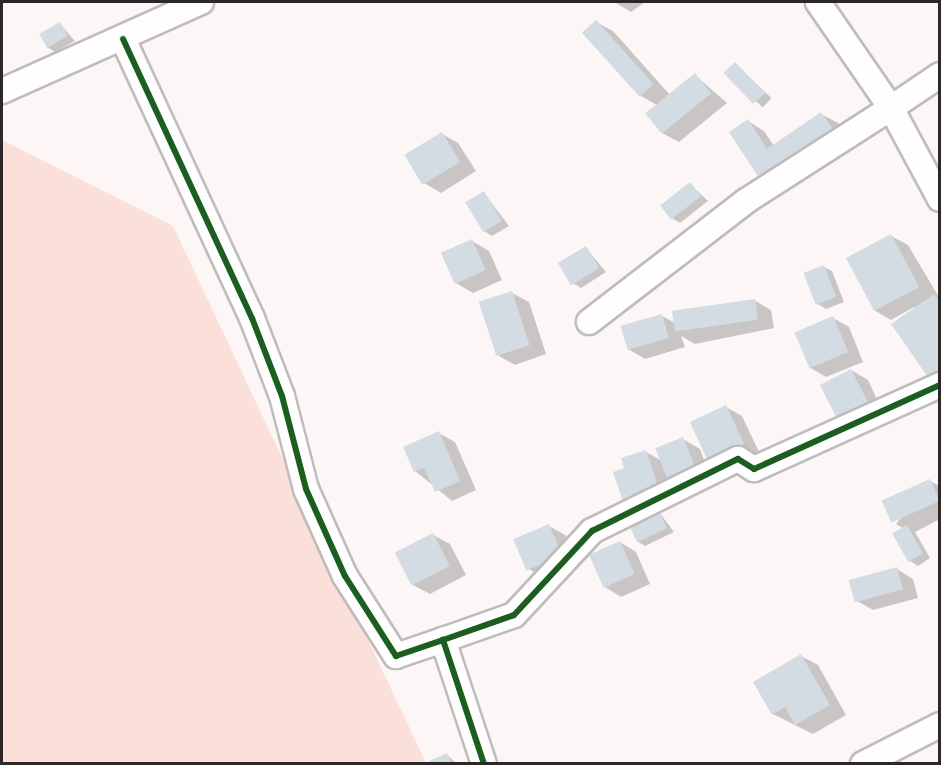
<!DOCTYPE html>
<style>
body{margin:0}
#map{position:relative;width:941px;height:765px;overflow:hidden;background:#fcf7f6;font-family:"Noto Serif",serif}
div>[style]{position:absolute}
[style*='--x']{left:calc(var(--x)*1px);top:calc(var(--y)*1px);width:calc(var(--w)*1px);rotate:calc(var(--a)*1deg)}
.green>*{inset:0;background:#fbdfd9}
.shadow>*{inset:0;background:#0003;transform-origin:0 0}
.building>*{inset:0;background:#d3dce2;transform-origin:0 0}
.roads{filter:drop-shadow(2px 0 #c0bcbb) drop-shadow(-2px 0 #c0bcbb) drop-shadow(0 2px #c0bcbb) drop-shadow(0 -2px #c0bcbb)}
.minor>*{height:24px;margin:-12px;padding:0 12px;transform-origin:12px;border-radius:12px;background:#fffefe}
.cycleway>*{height:6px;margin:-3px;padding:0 3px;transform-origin:3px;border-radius:3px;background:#1b5e20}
span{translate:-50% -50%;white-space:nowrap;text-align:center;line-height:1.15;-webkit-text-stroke:5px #fff;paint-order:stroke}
.frame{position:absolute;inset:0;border:3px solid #2d2827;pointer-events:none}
</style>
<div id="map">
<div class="green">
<i style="clip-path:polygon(2px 140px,173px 226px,426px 763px,2px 763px)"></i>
</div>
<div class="shadow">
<i style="clip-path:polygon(614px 2px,645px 2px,631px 12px)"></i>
<i style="clip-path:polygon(596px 22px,613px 31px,670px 95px,695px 75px,727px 103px,679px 142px,662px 133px,657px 105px,641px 96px)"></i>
<i style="clip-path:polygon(60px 24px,75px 41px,55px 52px,47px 47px)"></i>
<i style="left:735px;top:64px;width:50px;height:13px;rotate:43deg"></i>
<i style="clip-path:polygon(821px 114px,838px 123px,848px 139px,777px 186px,760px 177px,748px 121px,764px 131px,774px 146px)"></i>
<i style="clip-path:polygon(442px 134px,458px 143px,476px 171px,441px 193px,424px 183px,407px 156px)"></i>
<i style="clip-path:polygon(690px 184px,708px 201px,680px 223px,672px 218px)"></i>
<i style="clip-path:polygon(484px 193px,509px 226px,492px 236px,484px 231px)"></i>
<i style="clip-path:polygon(891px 236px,908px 245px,940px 299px,940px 386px,914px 307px,891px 320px,874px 310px)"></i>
<i style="clip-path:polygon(472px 241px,489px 251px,502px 280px,473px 293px,456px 283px)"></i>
<i style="clip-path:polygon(586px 248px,606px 272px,581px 288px,573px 283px)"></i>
<i style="clip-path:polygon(824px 267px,832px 271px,844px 302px,826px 309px,818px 304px)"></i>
<i style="clip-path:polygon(512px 293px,529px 302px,546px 354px,515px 365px,499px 356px)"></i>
<i style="clip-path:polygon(754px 300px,771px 310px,774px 328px,695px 344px,681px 336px,685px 347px,645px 359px,628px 349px,662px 316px,677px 324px)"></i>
<i style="clip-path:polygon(833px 318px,849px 327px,863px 362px,826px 377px,809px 367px)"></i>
<i style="clip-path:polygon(851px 370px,868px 380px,886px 419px,856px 433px)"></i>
<i style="clip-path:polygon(726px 407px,742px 416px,760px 454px,726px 470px)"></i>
<i style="clip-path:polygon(439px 433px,455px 442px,476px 490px,452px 501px,415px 471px)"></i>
<i style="clip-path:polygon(683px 439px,700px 449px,712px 482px,675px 502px,626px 469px,646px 452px,662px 461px)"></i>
<i style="clip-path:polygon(930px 481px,940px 486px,940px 519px,915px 532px,930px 558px,918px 566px,910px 561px,904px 529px,896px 524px)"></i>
<i style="clip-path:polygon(659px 512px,674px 532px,645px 546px,637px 541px)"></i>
<i style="clip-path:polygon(549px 526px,565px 535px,577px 564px,544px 578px,527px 568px)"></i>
<i style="clip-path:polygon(433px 535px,450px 544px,466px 575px,430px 594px,413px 585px)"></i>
<i style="clip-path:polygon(620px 542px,636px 552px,650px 584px,621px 597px,605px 587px)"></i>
<i style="clip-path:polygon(897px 569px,913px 579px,918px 598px,873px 610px,857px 601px)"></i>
<i style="clip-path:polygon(801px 656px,818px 665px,846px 715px,813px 734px,773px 714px)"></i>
<i style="clip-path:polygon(447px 755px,457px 764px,432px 764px)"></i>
</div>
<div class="building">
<i style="left:596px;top:20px;width:86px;height:19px;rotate:48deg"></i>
<i style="left:60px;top:22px;width:16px;height:24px;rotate:60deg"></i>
<i style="left:735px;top:62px;width:43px;height:16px;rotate:46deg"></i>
<i style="left:695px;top:73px;width:26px;height:64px;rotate:51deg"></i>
<i style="clip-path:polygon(821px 112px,833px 129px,759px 178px,729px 132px,748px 119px,767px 149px)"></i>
<i style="left:442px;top:132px;width:35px;height:44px;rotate:59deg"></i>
<i style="left:690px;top:182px;width:18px;height:38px;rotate:52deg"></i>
<i style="left:484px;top:191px;width:35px;height:22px;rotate:59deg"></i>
<i style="left:891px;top:234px;width:60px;height:51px;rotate:62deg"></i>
<i style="left:472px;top:239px;width:34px;height:34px;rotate:66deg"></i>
<i style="left:586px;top:246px;width:26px;height:33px;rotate:59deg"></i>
<i style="left:824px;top:265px;width:34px;height:22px;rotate:69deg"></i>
<i style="left:512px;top:291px;width:57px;height:35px;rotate:72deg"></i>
<i style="clip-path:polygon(934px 294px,940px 301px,940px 378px,932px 383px,891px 324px)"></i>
<i style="left:755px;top:299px;width:21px;height:84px;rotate:82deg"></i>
<i style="left:662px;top:314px;width:25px;height:43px;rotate:74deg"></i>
<i style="left:833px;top:316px;width:39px;height:42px;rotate:67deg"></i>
<i style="left:851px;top:369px;width:45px;height:35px;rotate:63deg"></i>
<i style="left:726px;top:405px;width:43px;height:40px;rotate:65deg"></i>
<i style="clip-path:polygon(439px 431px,460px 481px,435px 492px,424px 468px,414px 472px,403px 447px)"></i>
<i style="left:683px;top:437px;width:38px;height:30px;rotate:68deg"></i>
<i style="clip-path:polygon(646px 450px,660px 492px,624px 505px,613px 472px,624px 468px,621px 458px)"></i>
<i style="left:930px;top:479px;width:24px;height:53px;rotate:66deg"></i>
<i style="left:659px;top:511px;width:19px;height:33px;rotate:65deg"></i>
<i style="left:549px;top:524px;width:34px;height:39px;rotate:67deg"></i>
<i style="left:907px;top:525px;width:33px;height:17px;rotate:61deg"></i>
<i style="left:433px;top:533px;width:37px;height:43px;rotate:63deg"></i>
<i style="left:620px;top:541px;width:36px;height:34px;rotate:66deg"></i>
<i style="left:897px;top:567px;width:23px;height:50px;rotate:75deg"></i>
<i style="clip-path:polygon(801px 654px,830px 705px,795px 725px,785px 707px,772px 715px,753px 682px)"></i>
<i style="clip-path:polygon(447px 753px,452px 764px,430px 764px,429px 761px)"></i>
</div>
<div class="roads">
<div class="minor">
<i style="--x:123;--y:39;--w:307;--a:65.2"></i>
<i style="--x:252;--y:318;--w:84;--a:69"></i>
<i style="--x:282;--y:396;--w:96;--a:75.5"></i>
<i style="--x:306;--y:489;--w:95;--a:65.9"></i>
<i style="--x:345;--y:576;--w:95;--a:57.5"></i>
<i style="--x:396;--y:656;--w:50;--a:-18.8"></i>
<i style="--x:940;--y:75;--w:59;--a:146"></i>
<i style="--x:891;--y:108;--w:103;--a:61.7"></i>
<i style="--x:2;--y:91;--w:218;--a:-24.1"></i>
<i style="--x:589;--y:322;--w:198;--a:-37.6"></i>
<i style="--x:746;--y:201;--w:172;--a:-32.7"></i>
<i style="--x:891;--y:108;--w:129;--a:-124.6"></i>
<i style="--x:484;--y:764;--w:131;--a:-108.3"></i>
<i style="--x:443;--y:640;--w:75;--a:-19.4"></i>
<i style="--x:514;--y:615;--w:115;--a:-47.1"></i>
<i style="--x:592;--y:531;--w:163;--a:-26.3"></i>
<i style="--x:738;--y:459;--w:19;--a:32"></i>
<i style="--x:754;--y:469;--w:204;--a:-24.3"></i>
<i style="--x:863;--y:764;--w:86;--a:-26.9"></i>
</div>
</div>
<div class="cycleway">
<i style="--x:123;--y:39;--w:307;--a:65.2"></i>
<i style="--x:252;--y:318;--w:84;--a:69"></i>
<i style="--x:282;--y:396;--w:96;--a:75.5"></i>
<i style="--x:306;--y:489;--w:95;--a:65.9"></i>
<i style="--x:345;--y:576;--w:95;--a:57.5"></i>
<i style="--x:396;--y:656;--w:50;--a:-18.8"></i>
<i style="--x:484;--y:764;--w:131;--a:-108.3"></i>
<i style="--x:443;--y:640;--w:75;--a:-19.4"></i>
<i style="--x:514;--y:615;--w:115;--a:-47.1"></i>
<i style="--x:592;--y:531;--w:163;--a:-26.3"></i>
<i style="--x:738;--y:459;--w:19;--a:32"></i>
<i style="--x:754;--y:469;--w:204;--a:-24.3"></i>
</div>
<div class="frame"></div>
</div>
